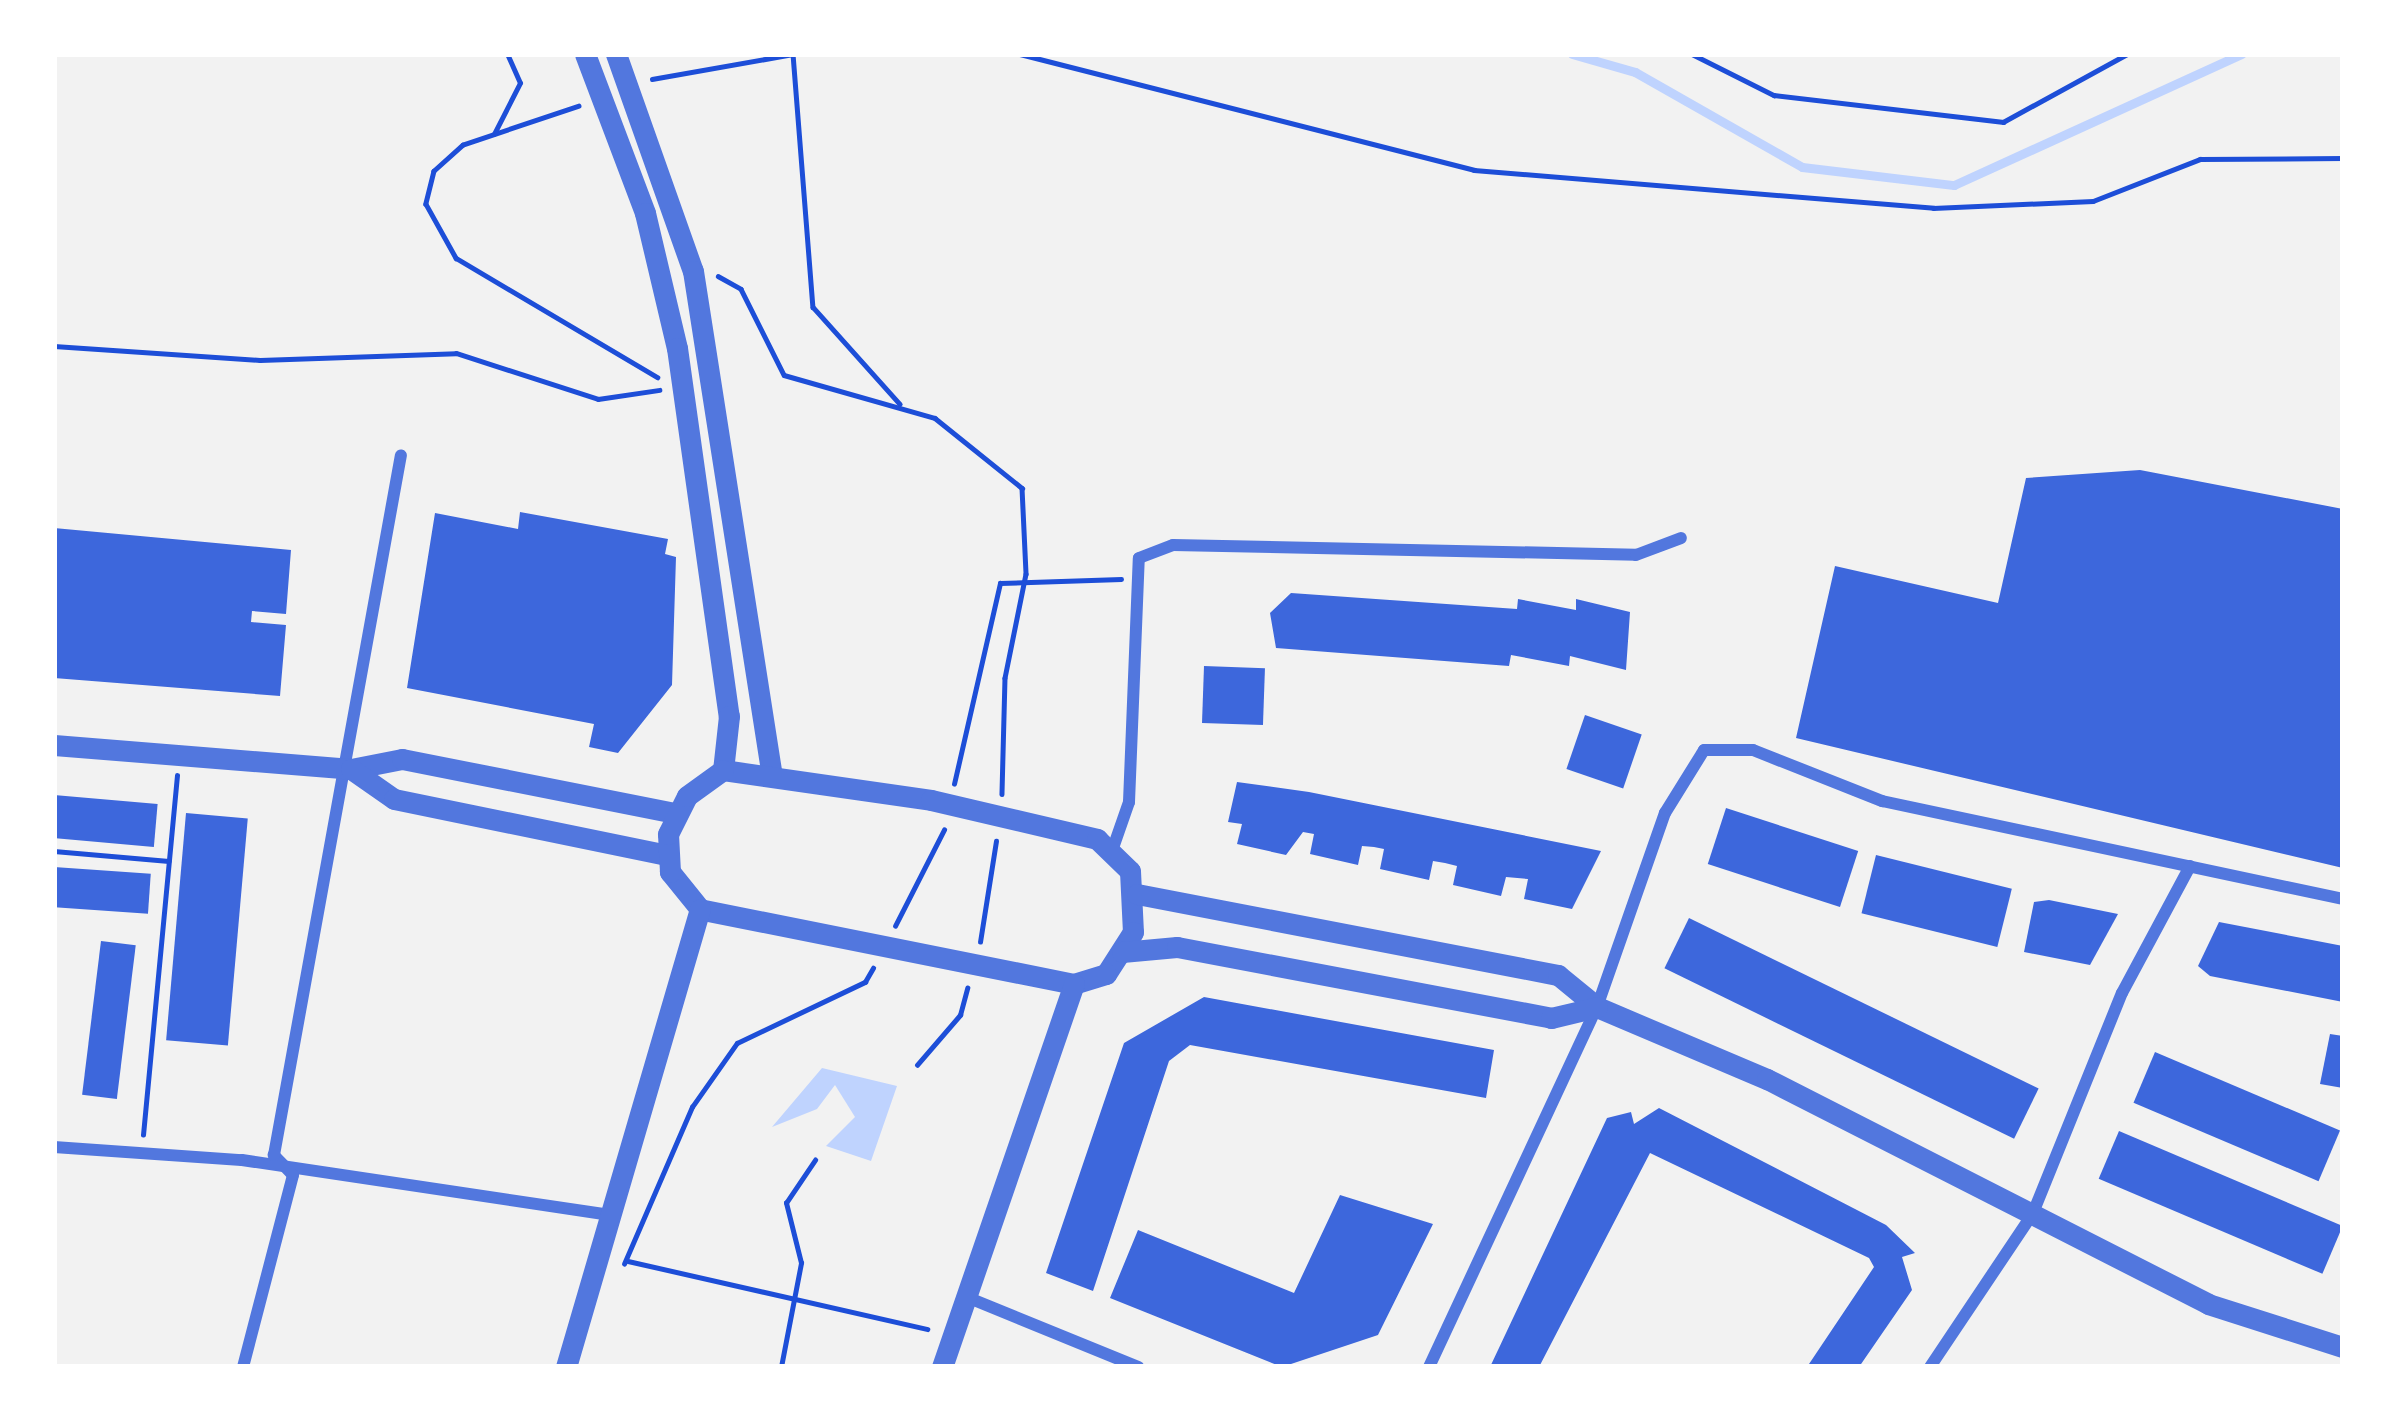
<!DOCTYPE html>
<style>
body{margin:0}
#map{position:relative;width:2397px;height:1421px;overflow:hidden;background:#f2f2f2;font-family:"Titillium Web",sans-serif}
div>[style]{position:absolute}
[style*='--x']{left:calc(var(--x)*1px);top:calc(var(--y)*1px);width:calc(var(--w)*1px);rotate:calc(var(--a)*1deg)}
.water>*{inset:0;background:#bfd3fe}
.stream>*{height:9px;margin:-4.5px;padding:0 4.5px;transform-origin:4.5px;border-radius:4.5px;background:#bfd3fe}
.building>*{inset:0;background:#3d67dc;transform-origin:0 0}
.path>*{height:4.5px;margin:-2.25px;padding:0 2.25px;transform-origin:2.25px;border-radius:2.25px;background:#1d4ed8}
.minor>*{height:12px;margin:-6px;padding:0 6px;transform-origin:6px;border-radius:6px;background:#5277de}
.tertiary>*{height:21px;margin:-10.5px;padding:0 10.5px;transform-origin:10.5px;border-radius:10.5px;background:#5277de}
span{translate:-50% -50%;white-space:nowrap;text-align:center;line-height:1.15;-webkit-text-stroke:9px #fff;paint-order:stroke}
.frame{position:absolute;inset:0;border:57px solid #fff;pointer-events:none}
</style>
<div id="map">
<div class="water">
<i style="clip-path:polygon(822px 1068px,897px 1086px,871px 1161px,826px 1146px,855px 1117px,835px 1085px,817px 1109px,772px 1127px)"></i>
</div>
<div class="stream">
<i style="--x:1572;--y:54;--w:66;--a:15.9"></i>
<i style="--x:1635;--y:72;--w:192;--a:29.6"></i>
<i style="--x:1802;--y:167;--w:153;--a:6.8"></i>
<i style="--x:1954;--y:185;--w:316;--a:-24.5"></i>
</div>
<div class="building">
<i style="clip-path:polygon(2140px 470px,2343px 509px,2343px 868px,1796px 738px,1835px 566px,1998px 603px,2026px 478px)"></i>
<i style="clip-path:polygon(520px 512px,668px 539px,665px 554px,676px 557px,672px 685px,618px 753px,589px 747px,594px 724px,407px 688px,435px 513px,518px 529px)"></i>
<i style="clip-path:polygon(54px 528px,291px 550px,286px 614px,252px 611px,251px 622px,286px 625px,280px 696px,54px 678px)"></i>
<i style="clip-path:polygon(1291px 593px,1517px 609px,1518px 599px,1576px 610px,1576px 599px,1630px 612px,1626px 670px,1570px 656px,1569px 666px,1511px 655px,1509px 666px,1276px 648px,1270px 613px)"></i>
<i style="left:1204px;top:666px;width:61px;height:57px;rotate:2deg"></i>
<i style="left:1585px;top:715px;width:60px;height:57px;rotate:19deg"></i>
<i style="clip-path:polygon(1237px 782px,1309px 792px,1601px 851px,1572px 909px,1524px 899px,1528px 879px,1506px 877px,1501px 896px,1453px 885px,1457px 866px,1445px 863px,1433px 861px,1429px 880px,1380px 869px,1384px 849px,1374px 847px,1362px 846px,1358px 865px,1310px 854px,1314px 834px,1303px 832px,1286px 855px,1237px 844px,1242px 824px,1228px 822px)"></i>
<i style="left:54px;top:795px;width:104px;height:43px;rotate:5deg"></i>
<i style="left:1726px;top:808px;width:139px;height:59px;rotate:18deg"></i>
<i style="left:186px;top:813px;width:62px;height:228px;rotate:5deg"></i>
<i style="left:1876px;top:855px;width:140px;height:60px;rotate:14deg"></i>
<i style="left:54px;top:867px;width:97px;height:40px;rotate:4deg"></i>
<i style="clip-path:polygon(2034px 902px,2049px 900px,2118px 914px,2090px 965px,2024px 952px)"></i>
<i style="left:1689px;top:918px;width:389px;height:56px;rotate:26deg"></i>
<i style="clip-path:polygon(2219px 922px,2343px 946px,2343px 1002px,2210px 976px,2198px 966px)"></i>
<i style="left:101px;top:941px;width:35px;height:155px;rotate:7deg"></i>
<i style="clip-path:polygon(1204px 997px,1494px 1050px,1486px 1098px,1190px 1045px,1169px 1061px,1093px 1291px,1046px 1273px,1124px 1043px)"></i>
<i style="clip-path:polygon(2330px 1034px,2343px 1036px,2343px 1088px,2320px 1084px)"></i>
<i style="left:2155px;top:1052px;width:201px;height:55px;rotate:23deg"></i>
<i style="clip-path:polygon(1659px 1108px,1886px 1225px,1915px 1253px,1902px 1257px,1912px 1290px,1859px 1367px,1807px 1367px,1874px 1267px,1869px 1258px,1650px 1153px,1539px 1367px,1490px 1367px,1607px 1118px,1631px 1112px,1634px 1124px)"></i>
<i style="left:2119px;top:1131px;width:243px;height:52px;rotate:23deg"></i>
<i style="clip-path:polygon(1340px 1195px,1433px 1224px,1378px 1335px,1282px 1367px,1110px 1298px,1138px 1230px,1294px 1293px)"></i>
</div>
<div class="path">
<i style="--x:793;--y:54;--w:254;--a:85.5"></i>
<i style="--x:813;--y:307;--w:130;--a:48.1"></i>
<i style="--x:1020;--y:54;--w:469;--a:14.3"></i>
<i style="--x:1474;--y:170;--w:461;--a:4.7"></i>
<i style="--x:1933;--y:208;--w:160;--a:-2.5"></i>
<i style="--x:2093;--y:201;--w:115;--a:-21.4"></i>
<i style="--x:2200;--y:159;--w:143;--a:-0.4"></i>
<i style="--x:1692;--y:54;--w:92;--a:26.6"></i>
<i style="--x:1774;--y:95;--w:231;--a:6.7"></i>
<i style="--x:2003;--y:122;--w:141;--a:-28.7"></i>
<i style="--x:652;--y:79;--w:144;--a:-10"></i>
<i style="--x:579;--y:106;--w:122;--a:161.4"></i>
<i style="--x:463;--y:145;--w:39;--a:138"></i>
<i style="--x:434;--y:171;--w:34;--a:104"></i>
<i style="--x:426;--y:204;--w:62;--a:60.9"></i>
<i style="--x:456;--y:258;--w:234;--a:30.6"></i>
<i style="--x:494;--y:134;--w:57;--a:-63"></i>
<i style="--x:520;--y:83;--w:32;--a:-114"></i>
<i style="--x:718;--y:276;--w:26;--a:29"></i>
<i style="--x:741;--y:289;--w:96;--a:63.4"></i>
<i style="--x:784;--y:375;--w:157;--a:15.9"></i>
<i style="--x:935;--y:418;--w:112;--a:38.8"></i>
<i style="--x:1022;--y:488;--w:86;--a:87.3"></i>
<i style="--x:1026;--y:574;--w:106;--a:101.4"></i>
<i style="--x:1005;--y:678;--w:116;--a:91.5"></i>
<i style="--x:54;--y:346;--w:206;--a:3.9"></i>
<i style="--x:260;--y:360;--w:196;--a:-2"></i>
<i style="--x:456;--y:353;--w:149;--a:17.9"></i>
<i style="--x:598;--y:399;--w:62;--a:-8.4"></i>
<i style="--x:954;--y:784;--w:206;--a:-77.1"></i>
<i style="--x:1000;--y:583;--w:121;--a:-1.9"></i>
<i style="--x:54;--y:851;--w:115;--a:5"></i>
<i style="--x:895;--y:926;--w:108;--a:-63"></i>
<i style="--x:980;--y:942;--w:102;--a:-81"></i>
<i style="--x:917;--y:1065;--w:66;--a:-49.3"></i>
<i style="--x:960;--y:1015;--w:28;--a:-75"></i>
<i style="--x:143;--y:1135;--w:361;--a:-84.6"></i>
<i style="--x:628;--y:1261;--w:307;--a:12.8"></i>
<i style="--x:624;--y:1264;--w:171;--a:-66.6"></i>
<i style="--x:692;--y:1107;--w:78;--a:-54.9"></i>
<i style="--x:737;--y:1043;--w:142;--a:-25.5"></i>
<i style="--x:865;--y:982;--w:16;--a:-60"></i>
<i style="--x:781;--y:1367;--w:106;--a:-79.1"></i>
<i style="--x:801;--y:1263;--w:62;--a:-104"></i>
<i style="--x:786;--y:1203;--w:52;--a:-56"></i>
</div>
<div class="minor">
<i style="--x:1113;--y:848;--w:49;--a:-70.8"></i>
<i style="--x:1129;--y:802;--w:244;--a:-87.7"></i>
<i style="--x:1139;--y:558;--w:36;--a:-21"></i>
<i style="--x:1173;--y:545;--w:463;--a:1.2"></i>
<i style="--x:1636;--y:555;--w:48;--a:-20.7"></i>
<i style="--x:54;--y:1147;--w:188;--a:4"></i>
<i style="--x:242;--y:1160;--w:374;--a:8.5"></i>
<i style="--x:969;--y:1298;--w:183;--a:22.2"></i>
<i style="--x:243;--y:1367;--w:198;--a:-75.4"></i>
<i style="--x:293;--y:1175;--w:28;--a:-134"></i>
<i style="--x:274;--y:1155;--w:711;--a:-79.72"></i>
<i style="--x:1429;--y:1367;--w:397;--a:-65"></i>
<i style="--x:1597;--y:1007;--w:206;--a:-70.7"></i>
<i style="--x:1665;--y:813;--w:74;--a:-58.2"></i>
<i style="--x:1704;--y:750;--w:49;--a:0"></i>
<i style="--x:1753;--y:750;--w:139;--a:21.6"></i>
<i style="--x:1882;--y:801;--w:471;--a:12"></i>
<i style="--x:1930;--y:1367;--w:185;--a:-56.2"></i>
<i style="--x:2033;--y:1213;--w:237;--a:-68"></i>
<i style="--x:2122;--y:993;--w:144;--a:-61.8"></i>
</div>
<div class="tertiary">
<i style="--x:585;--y:54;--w:170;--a:69.3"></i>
<i style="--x:645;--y:213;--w:139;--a:76.7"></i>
<i style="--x:677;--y:348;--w:372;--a:82"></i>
<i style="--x:729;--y:716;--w:54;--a:96.3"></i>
<i style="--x:616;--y:54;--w:230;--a:70.5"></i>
<i style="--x:693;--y:271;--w:505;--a:81.12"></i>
<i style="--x:54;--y:745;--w:298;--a:4.6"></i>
<i style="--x:351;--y:769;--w:52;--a:-11.1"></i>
<i style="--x:402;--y:759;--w:278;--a:11.2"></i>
<i style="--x:351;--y:769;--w:52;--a:34.9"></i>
<i style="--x:394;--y:799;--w:278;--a:11.6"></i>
<i style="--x:723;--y:770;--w:210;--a:8.2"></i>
<i style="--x:931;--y:800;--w:171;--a:13.2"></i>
<i style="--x:1097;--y:839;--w:46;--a:44.1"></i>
<i style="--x:1130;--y:871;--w:61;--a:87.2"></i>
<i style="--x:1133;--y:932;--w:50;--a:122.7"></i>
<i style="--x:1106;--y:974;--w:34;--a:163"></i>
<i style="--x:1074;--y:984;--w:381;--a:-168.7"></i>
<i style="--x:700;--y:909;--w:48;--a:-129"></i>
<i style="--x:670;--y:872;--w:38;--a:-93"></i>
<i style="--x:668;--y:834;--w:42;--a:-63.4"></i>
<i style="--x:687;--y:796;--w:44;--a:-35.8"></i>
<i style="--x:1137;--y:894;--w:429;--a:10.9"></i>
<i style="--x:1558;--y:975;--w:50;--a:39.4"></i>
<i style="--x:1597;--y:1007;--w:185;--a:23"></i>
<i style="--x:1767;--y:1079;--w:495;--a:27"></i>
<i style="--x:2208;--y:1304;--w:142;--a:17.7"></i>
<i style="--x:1122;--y:952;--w:55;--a:-5.2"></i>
<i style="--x:1177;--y:947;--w:381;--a:10.7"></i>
<i style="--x:1551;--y:1018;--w:47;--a:-13.4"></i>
<i style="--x:566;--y:1367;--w:477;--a:-73.7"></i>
<i style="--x:942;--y:1367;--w:405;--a:-71"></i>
</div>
<div class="frame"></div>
</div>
